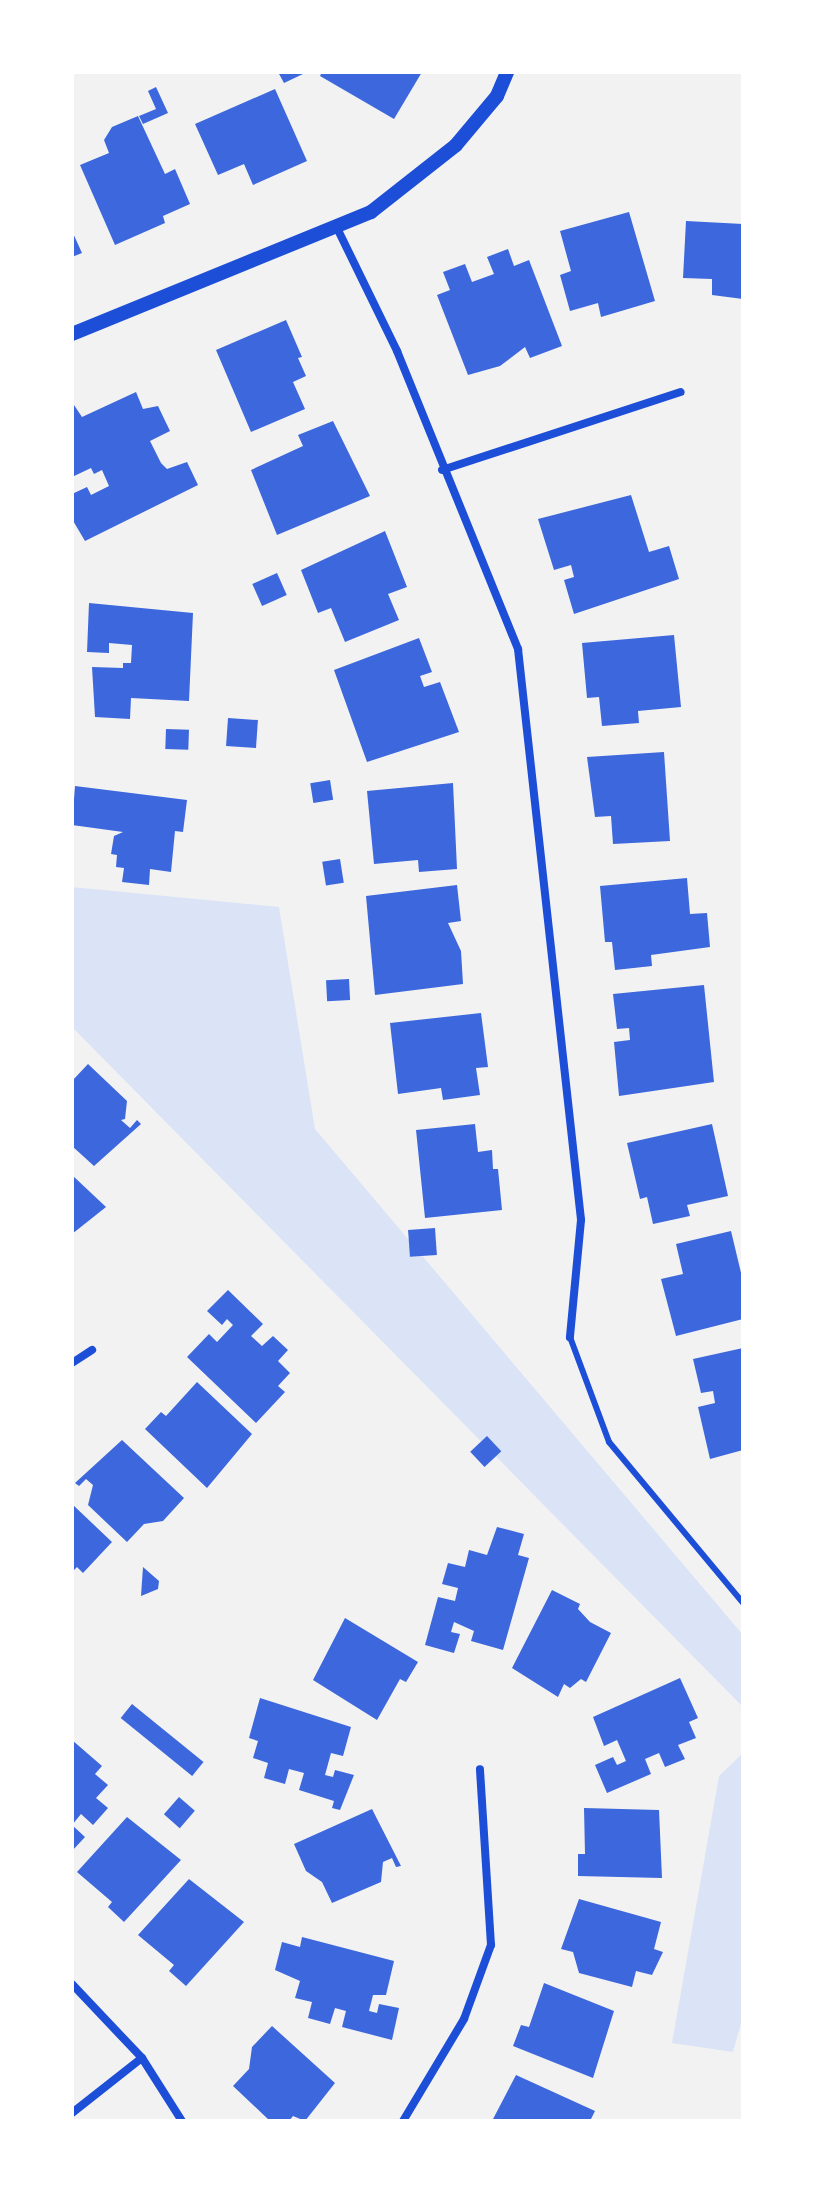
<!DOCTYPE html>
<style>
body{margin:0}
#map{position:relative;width:815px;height:2193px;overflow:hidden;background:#f2f2f2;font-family:Lora,serif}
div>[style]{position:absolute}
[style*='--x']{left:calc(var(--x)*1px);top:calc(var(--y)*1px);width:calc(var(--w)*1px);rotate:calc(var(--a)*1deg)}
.green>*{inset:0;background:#dbe4f7}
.building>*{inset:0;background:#3d67dc;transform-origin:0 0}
.service>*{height:6px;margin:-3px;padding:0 3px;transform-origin:3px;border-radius:3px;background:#1d4ed8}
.minor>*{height:8px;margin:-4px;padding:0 4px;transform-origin:4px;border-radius:4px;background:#1d4ed8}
.tertiary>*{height:14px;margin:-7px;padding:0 7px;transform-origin:7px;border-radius:7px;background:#1d4ed8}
span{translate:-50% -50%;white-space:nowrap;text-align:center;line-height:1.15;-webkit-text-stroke:7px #fff;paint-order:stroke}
.frame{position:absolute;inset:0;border:74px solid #fff;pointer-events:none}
</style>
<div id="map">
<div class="green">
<i style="clip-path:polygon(72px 887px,279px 907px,315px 1129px,743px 1635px,743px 1707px,72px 1027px)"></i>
<i style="clip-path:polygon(743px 1753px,743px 2016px,733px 2052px,672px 2043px,719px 1776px)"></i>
</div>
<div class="building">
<i style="clip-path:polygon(278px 72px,302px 72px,303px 74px,284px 83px)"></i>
<i style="clip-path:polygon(322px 72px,422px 72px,394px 119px,320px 76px)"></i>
<i style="clip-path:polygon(156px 87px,168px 113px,143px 124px,139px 116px,156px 109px,148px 91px)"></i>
<i style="clip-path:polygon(275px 89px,307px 161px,253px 185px,244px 164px,218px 175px,195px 124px)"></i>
<i style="clip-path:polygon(138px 116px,165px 174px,175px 169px,190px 204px,163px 216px,165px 223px,115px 245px,80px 165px,109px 153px,104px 140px,112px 127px)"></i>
<i style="clip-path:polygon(629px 212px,655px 301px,601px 317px,598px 303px,570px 311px,560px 275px,571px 271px,560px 231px)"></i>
<i style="clip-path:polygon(686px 221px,743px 224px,743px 299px,712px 295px,712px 279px,683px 278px)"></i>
<i style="clip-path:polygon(72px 231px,82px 253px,72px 257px)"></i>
<i style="clip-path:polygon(508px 249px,514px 266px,529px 260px,562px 346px,530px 358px,525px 347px,500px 366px,468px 375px,437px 295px,450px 290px,443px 272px,465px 264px,472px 282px,494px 274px,487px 257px)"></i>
<i style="clip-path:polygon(286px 320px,302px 357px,298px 358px,306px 376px,293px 382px,305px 409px,251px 432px,216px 350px)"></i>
<i style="clip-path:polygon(136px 392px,143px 409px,158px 406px,170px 431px,150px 441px,161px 463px,167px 469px,187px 462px,198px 485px,85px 541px,72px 519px,72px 494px,87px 487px,91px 495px,109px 486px,102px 470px,94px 474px,91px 468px,72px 477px,72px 402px,82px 417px)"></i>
<i style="clip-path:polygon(333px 421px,370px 496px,277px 535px,251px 470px,303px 446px,298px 435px)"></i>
<i style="clip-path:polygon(631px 495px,649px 552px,669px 546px,679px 579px,574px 614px,564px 580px,574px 577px,571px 565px,554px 570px,538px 519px)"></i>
<i style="clip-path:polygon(385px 531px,407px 587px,388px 594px,399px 620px,345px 642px,331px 608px,318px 613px,301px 570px)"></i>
<i style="left:277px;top:573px;width:24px;height:27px;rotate:66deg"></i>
<i style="clip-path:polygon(89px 603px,193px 613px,189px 701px,131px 698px,130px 719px,95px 717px,92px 667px,123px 668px,123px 663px,131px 663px,132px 645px,109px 643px,109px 653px,87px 652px)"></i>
<i style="clip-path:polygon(674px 635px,681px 707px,638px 711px,639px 723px,602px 726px,599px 697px,587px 698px,582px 643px)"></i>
<i style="clip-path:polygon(419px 638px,432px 672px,420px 676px,424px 687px,440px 682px,459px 732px,367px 762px,334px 670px)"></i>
<i style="left:228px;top:718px;width:30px;height:28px;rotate:4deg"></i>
<i style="left:166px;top:729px;width:23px;height:20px;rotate:2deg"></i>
<i style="clip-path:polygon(664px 752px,670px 841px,613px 844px,611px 816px,595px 817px,587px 757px)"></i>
<i style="left:330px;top:780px;width:20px;height:20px;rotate:81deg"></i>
<i style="clip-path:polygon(453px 783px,457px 869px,419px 872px,418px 860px,374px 864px,367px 791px)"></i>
<i style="clip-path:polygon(75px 786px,187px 800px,183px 832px,175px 831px,171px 872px,150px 869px,149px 885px,122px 882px,124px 868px,116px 867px,117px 855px,111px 854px,114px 836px,123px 832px,72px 825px)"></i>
<i style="left:340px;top:859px;width:24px;height:18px;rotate:81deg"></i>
<i style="clip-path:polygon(687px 878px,690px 914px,707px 913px,710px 947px,651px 955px,652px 966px,615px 970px,612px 942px,605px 942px,600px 886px)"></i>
<i style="clip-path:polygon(457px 885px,461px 921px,448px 923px,461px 951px,463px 984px,375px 995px,366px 896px)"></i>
<i style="left:349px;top:979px;width:21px;height:23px;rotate:87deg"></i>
<i style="clip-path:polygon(704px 985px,714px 1082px,619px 1096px,614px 1042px,630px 1040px,629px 1028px,617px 1029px,613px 994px)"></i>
<i style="clip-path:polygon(481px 1013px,488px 1067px,476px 1068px,480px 1095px,443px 1100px,441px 1088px,398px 1094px,390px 1023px)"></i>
<i style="clip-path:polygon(88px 1064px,127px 1101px,125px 1119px,121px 1120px,130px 1128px,137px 1120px,141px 1124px,94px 1166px,72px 1146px,72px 1081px)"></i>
<i style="clip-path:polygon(475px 1124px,478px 1152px,492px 1150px,493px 1169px,498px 1169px,502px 1210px,425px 1218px,416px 1130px)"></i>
<i style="clip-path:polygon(712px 1124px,728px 1196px,687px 1205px,690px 1216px,653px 1224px,647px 1197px,640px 1199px,627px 1143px)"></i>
<i style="clip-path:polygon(72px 1175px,106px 1207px,72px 1234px)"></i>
<i style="left:435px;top:1228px;width:27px;height:27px;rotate:86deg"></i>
<i style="clip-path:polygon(731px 1231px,743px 1281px,743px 1319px,676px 1336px,661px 1279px,683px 1274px,676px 1244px)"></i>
<i style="clip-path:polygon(228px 1290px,263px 1324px,251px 1336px,262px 1346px,273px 1336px,288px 1350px,278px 1361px,290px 1373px,278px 1386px,285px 1392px,256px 1423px,187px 1357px,209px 1334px,217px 1342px,233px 1325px,227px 1319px,222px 1325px,207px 1311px)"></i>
<i style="clip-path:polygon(743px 1348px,743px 1450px,710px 1459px,698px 1407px,715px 1403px,713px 1391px,701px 1393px,693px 1359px)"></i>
<i style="clip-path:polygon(197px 1382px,252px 1434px,207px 1488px,145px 1429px,161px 1412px,166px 1416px)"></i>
<i style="left:487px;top:1436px;width:21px;height:23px;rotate:47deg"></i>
<i style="clip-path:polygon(122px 1440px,184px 1498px,163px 1521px,144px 1524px,127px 1542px,88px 1505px,93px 1485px,86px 1479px,79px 1486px,75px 1483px)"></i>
<i style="clip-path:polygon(72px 1504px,112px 1542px,83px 1573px,77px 1567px,72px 1572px)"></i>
<i style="clip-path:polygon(497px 1527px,524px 1534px,518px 1555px,529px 1558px,503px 1650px,471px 1641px,474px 1631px,454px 1622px,451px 1632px,460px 1634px,454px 1653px,425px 1645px,438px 1597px,455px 1601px,458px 1588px,442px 1584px,448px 1563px,465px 1567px,469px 1550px,487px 1555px)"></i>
<i style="clip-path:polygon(143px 1567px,159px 1581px,158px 1589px,141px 1596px)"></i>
<i style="clip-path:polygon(552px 1590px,580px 1604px,578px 1609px,590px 1622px,611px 1633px,586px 1682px,581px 1679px,570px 1688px,564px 1684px,558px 1697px,512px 1668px)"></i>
<i style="clip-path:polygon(345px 1618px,418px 1662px,406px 1682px,400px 1679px,377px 1720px,313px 1680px)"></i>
<i style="clip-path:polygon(680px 1678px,698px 1718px,689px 1722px,696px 1738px,678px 1745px,685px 1759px,665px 1767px,659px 1753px,645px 1759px,651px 1774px,607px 1793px,595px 1765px,613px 1757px,617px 1765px,626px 1761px,617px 1740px,604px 1746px,593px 1717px)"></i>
<i style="clip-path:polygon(260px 1698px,351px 1727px,343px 1756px,331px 1753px,325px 1775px,333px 1777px,335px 1770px,354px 1775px,340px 1810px,332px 1808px,334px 1801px,299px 1790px,304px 1773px,289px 1769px,285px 1784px,264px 1778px,268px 1763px,253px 1758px,258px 1741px,249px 1738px)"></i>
<i style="left:132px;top:1704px;width:92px;height:18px;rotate:39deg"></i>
<i style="clip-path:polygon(72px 1740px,102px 1766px,95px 1774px,108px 1785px,96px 1798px,108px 1808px,93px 1825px,81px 1814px,72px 1825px,85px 1837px,72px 1851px)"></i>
<i style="left:179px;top:1797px;width:21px;height:23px;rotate:41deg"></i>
<i style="clip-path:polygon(584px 1808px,659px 1810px,662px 1878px,578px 1876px,578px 1854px,585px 1854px)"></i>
<i style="clip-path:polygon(372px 1809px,401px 1866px,396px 1867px,392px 1858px,383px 1862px,381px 1882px,332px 1903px,322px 1882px,306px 1871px,294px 1844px)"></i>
<i style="clip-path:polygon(127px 1817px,181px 1860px,124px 1922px,108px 1907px,112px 1902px,77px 1872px)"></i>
<i style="clip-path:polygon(189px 1879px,244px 1922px,186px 1986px,169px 1971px,174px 1965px,138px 1935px)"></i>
<i style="clip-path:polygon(579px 1899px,661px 1922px,654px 1949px,663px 1952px,652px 1975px,636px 1971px,632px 1987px,579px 1973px,573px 1952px,561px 1949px)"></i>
<i style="clip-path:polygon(302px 1937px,394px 1961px,386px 1995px,373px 1995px,369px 2011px,377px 2013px,379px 2004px,399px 2008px,392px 2040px,342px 2027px,346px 2011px,335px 2008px,330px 2024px,308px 2018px,312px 2002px,295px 1998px,300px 1981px,275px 1970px,282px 1942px,300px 1947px)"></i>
<i style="clip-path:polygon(544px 1983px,614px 2011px,593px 2078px,513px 2046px,521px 2025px,529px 2027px)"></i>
<i style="clip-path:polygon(272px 2026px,335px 2083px,305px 2121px,293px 2116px,289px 2121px,270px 2121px,233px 2086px,249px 2069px,252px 2047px)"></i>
<i style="clip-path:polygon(516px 2075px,595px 2111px,590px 2121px,492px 2121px)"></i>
</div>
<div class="service">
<i style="--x:570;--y:1337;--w:112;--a:69.6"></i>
<i style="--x:609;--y:1442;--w:209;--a:50.2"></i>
</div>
<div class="minor">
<i style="--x:338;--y:230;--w:135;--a:64"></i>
<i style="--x:397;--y:351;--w:322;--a:67.9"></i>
<i style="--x:518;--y:649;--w:574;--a:83.7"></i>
<i style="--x:581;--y:1220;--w:118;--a:95.4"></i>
<i style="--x:442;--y:470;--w:251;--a:-18.1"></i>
<i style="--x:72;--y:1363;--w:24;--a:-33"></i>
<i style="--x:72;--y:1984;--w:102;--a:46.6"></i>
<i style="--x:142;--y:2058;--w:75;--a:57.6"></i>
<i style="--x:72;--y:2113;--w:89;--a:-38.2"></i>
<i style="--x:403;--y:2121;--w:119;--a:-59.1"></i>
<i style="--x:464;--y:2019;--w:79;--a:-70"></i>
<i style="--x:491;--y:1945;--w:176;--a:-93.6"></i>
</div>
<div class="tertiary">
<i style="--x:72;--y:334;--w:323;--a:-22.2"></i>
<i style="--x:371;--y:212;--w:108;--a:-38.2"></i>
<i style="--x:456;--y:145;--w:64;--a:-50.1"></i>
<i style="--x:497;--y:96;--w:26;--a:-67"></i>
</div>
<div class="frame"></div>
</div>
